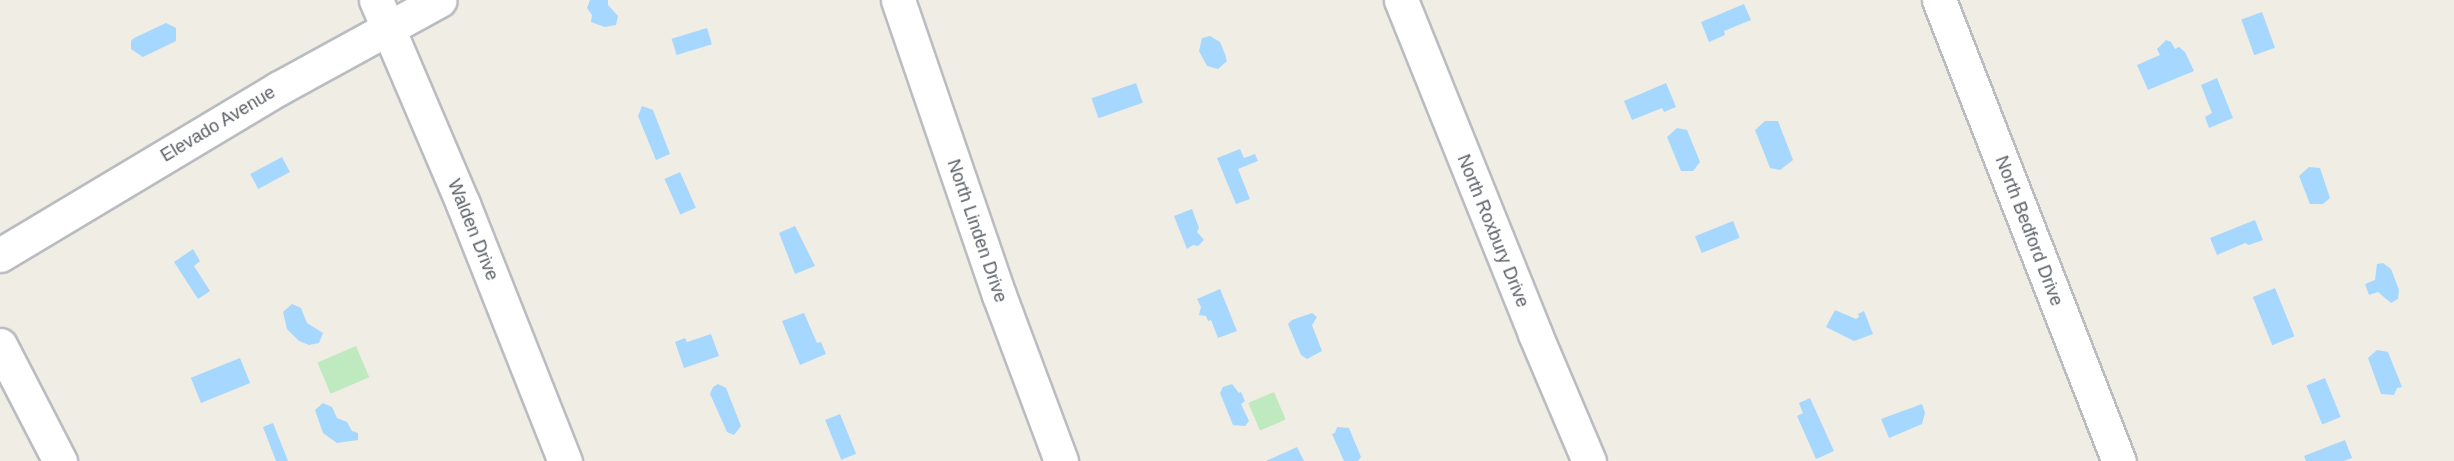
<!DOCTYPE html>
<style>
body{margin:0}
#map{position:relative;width:2454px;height:461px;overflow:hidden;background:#f0ede4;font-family:Helvetica,sans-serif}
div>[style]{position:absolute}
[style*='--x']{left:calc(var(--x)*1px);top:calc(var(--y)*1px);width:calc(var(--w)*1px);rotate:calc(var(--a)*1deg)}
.green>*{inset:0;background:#bfe9bf;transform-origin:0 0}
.water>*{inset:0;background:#a5d7ff;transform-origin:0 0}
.roads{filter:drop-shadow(2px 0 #b9bcc1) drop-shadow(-2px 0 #b9bcc1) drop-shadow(0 2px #b9bcc1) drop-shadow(0 -2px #b9bcc1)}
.minor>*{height:33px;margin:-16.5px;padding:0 16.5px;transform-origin:16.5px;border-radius:16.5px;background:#fff}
span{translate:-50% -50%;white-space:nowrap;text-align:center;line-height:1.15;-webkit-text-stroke:4.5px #fff;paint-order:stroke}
.street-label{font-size:18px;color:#5c6066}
</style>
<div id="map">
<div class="green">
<i style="left:356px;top:346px;width:34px;height:42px;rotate:67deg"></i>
<i style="left:1274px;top:392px;width:30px;height:28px;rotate:67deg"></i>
</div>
<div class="water">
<i style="clip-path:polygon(590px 0,608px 0,608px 5px,618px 16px,616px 25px,605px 27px,591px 22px,592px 15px,587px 8px)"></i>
<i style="clip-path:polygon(1744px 4px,1751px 20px,1724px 31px,1725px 35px,1709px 42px,1701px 22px)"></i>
<i style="left:2262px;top:12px;width:38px;height:22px;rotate:70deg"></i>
<i style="clip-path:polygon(166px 23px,176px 28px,176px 41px,143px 57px,131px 49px,131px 41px,134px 38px)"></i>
<i style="left:707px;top:28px;width:17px;height:37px;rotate:73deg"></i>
<i style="clip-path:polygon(1210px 36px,1220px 42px,1225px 54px,1227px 61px,1218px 69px,1207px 66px,1199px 51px,1202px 38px)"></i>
<i style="clip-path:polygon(2166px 40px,2171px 42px,2175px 49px,2179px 47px,2185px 52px,2194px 71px,2148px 90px,2137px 65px,2160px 55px,2157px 49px)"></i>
<i style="clip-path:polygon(2217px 78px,2233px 118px,2209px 128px,2205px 117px,2212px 113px,2201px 85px)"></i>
<i style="left:1136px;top:83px;width:21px;height:47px;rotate:71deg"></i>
<i style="clip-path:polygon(1666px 83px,1676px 107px,1664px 112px,1662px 108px,1632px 120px,1624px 101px)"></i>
<i style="clip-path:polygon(642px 106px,653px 110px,670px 154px,656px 160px,638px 116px)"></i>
<i style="clip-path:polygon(1765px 121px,1778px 121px,1793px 160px,1780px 170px,1770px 168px,1755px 130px)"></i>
<i style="clip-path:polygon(1677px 128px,1687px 130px,1700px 162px,1693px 171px,1681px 171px,1667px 137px)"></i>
<i style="clip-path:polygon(1240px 149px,1244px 158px,1255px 154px,1258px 161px,1238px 169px,1250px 199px,1236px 204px,1217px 158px)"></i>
<i style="left:282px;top:157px;width:17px;height:36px;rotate:62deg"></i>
<i style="clip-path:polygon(2309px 167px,2320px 168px,2330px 198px,2323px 204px,2310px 204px,2299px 176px)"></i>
<i style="left:680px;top:172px;width:39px;height:17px;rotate:66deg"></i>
<i style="clip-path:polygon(1192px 209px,1199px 228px,1197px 232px,1204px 240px,1198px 246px,1193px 245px,1187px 249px,1174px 216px)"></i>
<i style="clip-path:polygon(2255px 220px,2263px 240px,2249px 245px,2245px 243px,2217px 255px,2210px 238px)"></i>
<i style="left:1733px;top:221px;width:18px;height:41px;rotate:68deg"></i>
<i style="clip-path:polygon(795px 226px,815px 266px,795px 274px,779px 233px)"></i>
<i style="clip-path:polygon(193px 249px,200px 261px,194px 266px,210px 291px,198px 299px,174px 262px)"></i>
<i style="clip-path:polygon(2383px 263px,2391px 269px,2399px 290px,2398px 299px,2391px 303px,2378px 292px,2369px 295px,2365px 284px,2375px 280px,2377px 264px)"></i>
<i style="left:2275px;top:288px;width:52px;height:24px;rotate:68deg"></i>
<i style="clip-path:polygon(1220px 289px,1237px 331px,1218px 338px,1211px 320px,1208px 321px,1206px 316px,1199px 315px,1201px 307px,1197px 299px)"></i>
<i style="clip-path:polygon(292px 304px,301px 308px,307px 323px,323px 333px,319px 343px,309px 345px,299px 341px,287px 329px,283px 312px)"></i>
<i style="clip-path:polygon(1835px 310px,1856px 319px,1859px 317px,1858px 314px,1864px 311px,1873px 334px,1854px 341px,1826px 327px)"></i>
<i style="clip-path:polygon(804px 313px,817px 343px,821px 342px,826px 354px,800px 365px,782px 321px)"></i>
<i style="clip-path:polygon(1312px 313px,1317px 317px,1312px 325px,1322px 351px,1307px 359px,1301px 355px,1288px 324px,1292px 320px)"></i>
<i style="clip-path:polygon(711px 334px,719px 356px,684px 368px,675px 342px,685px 338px,687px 342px)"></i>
<i style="clip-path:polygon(2377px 350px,2388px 352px,2402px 387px,2397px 388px,2394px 395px,2381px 394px,2368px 358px)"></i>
<i style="left:240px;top:358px;width:27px;height:53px;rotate:68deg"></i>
<i style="left:2325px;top:378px;width:42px;height:20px;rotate:68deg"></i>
<i style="clip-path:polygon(718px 384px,726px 388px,741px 426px,734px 435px,727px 432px,710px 394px,713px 387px)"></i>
<i style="clip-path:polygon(1232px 384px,1239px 393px,1241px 392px,1245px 401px,1241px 404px,1249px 421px,1245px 426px,1233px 425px,1220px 393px,1223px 387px)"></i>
<i style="clip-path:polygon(1810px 398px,1834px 451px,1816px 459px,1797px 416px,1803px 413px,1799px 403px)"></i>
<i style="clip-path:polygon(323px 403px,332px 407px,337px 418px,347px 422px,352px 431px,358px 433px,358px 440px,337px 443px,323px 433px,315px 410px)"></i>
<i style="clip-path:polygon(1922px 404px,1925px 413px,1922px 424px,1889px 438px,1881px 419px)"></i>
<i style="left:840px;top:414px;width:43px;height:16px;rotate:68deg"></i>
<i style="clip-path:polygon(273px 423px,288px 461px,276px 461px,263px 427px)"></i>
<i style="clip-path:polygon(1337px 427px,1349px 428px,1361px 457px,1358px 461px,1344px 461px,1332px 434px,1335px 433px)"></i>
<i style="clip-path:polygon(2345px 440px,2352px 458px,2344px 461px,2306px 461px,2304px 456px)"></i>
<i style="clip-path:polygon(1297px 447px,1304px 461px,1266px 461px)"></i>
</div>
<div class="roads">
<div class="minor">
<i style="--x:376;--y:0;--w:222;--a:66.9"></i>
<i style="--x:463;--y:204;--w:277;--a:68.4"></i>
<i style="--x:898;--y:0;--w:312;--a:71.1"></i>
<i style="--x:999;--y:295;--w:177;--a:69.5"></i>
<i style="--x:1401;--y:0;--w:360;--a:68.1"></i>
<i style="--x:1535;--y:334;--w:138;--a:67"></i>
<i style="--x:1939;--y:0;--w:495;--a:68.7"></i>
<i style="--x:0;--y:255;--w:325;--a:-30.9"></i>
<i style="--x:279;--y:88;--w:183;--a:-28.7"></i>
<i style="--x:0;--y:345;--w:131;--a:62.7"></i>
</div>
</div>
<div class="street-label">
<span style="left:218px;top:124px;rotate:-31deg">Elevado Avenue</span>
<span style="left:473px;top:230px;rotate:68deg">Walden Drive</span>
<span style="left:977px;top:231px;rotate:71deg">North Linden Drive</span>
<span style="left:1493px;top:231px;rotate:68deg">North Roxbury Drive</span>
<span style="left:2029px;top:231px;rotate:69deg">North Bedford Drive</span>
</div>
</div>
